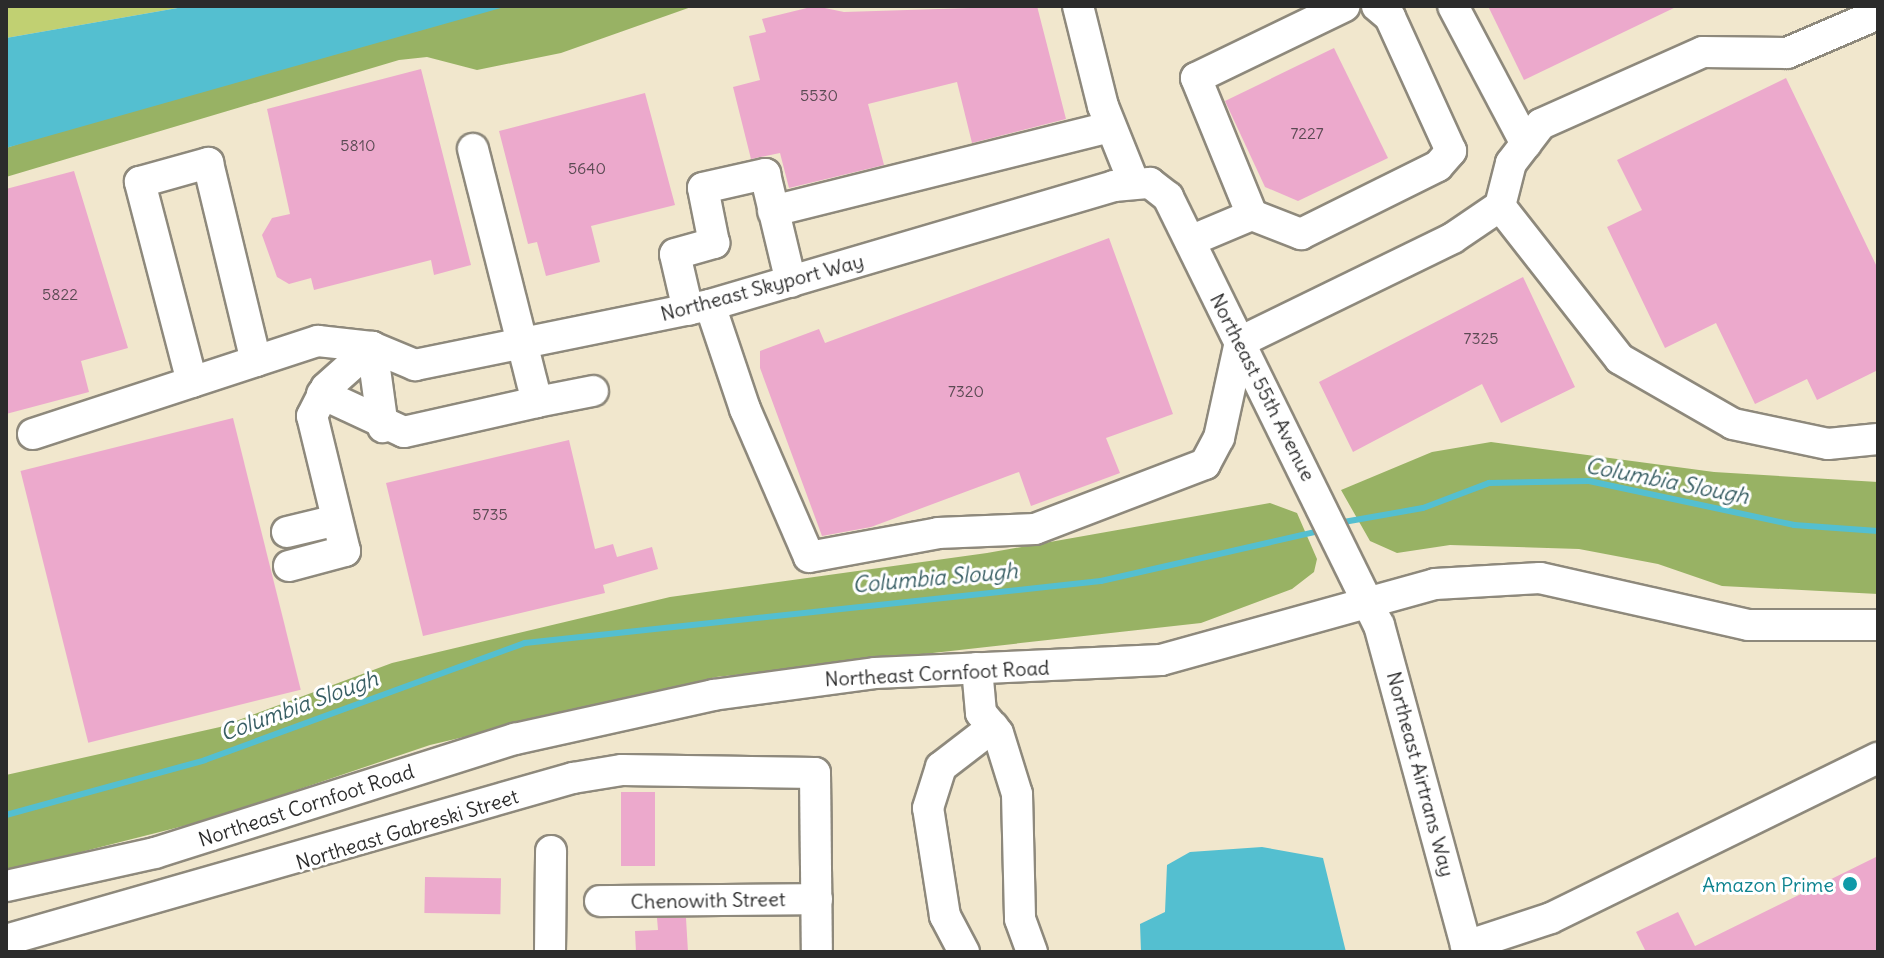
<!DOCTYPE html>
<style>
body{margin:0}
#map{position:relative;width:1884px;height:958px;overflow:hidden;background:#f1e7cd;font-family:Delius,sans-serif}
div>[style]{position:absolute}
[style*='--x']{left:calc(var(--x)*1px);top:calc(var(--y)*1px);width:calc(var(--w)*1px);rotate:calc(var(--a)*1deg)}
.green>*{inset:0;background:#c1d072}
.forest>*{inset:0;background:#98b264}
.water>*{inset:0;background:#54bfd0}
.stream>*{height:6px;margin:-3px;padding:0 3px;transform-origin:3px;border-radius:3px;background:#54bfd0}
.building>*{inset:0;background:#eca9cc;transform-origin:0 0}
.roads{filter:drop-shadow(2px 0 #8e897c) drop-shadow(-2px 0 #8e897c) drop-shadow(0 2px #8e897c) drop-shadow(0 -2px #8e897c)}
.minor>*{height:30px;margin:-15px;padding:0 15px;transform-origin:15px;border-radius:15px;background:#fff}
.dots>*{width:22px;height:22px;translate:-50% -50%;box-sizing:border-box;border:4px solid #fff;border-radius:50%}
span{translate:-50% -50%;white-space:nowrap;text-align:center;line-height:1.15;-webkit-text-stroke:6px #fff;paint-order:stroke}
.number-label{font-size:16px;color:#5b4a53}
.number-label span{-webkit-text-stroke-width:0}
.street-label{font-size:20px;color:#2b2b2b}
.culture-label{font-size:20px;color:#0d838f}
.right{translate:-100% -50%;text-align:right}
.water-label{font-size:22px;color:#395f65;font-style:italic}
.frame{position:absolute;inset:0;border:8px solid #2b2b2b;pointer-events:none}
</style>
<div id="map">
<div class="green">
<i style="clip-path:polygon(6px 6px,189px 6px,6px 38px)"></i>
</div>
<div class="forest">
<i style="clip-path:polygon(694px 6px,561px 53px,477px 70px,427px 57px,399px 60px,6px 177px,6px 148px,42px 136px,490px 8px)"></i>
<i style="clip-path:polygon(1491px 442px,1714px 472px,1878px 482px,1878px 594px,1722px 586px,1658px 564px,1579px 549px,1450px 545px,1397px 553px,1370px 541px,1341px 490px,1432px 452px)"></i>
<i style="clip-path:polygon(1270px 503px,1297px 513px,1317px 559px,1314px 572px,1292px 589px,1201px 623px,716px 677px,430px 745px,211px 819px,6px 871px,6px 775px,220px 727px,392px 663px,670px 597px,987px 553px)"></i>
</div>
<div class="water">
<i style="clip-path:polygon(189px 6px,508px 6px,6px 148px,6px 38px)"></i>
<i style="clip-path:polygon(1262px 847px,1323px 858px,1346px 952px,1141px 952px,1140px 924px,1165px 912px,1167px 865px,1190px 852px)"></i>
</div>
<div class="stream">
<i style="--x:1338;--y:523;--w:86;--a:-10"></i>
<i style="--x:1423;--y:508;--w:71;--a:-20.7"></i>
<i style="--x:1489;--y:483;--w:100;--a:-1.1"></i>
<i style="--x:1589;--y:481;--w:210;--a:12.1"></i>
<i style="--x:1794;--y:525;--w:84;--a:4.1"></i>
<i style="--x:6;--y:815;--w:206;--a:-15.4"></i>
<i style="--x:205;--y:760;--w:341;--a:-20.1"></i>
<i style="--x:525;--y:643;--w:579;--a:-6.14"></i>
<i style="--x:1101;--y:581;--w:229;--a:-12.9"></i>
</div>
<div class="building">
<i style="clip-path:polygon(815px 6px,844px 12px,1037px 6px,1066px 119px,972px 143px,957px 82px,868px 104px,884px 165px,789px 188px,780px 153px,751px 159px,733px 87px,760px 80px,749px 36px,766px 32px,762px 19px)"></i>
<i style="clip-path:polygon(1488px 6px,1678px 6px,1524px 80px)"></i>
<i style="clip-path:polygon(1334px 48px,1388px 158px,1298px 201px,1265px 187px,1225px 101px)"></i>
<i style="clip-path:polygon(421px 69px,471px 265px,434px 275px,431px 260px,314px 290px,311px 278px,289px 284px,277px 277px,262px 235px,272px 218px,290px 214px,267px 109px)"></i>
<i style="clip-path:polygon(1786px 78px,1878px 269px,1878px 370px,1817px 400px,1807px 379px,1755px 404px,1716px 323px,1665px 348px,1607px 227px,1642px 210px,1617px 160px)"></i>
<i style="clip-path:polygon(645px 93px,675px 205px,591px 226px,600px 262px,546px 276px,537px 242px,528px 244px,499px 131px)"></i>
<i style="clip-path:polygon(74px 171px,128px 348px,81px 361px,89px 392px,6px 414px,6px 189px)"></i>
<i style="clip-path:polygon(1109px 238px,1173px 414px,1106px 438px,1120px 473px,1031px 506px,1019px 472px,871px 527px,822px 536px,760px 368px,760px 351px,819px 329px,825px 343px)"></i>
<i style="clip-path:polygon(1523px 277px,1575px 387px,1501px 423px,1482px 384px,1353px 452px,1319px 382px)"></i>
<i style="left:233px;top:418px;width:280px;height:219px;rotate:76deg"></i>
<i style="clip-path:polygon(569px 440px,595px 549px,613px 544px,617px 557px,652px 547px,658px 569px,603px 585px,605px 593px,423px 636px,386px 483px)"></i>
<i style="left:621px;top:792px;width:34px;height:74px"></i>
<i style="clip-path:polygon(1878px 856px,1878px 952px,1646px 952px,1636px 932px,1678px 912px,1695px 946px)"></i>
<i style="left:425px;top:877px;width:76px;height:36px;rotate:1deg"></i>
<i style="clip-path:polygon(657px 918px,686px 918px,688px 952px,636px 952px,635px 931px,658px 930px)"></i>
</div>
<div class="roads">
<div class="minor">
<i style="--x:1078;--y:6;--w:103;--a:76"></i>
<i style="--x:1103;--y:106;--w:83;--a:68.1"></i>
<i style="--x:1453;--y:6;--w:156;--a:62.1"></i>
<i style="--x:1500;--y:206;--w:194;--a:51.9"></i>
<i style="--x:1620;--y:359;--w:130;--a:29.9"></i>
<i style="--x:1733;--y:424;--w:97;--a:11.9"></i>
<i style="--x:1828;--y:444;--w:50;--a:-5.7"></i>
<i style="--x:1500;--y:206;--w:44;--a:-75.7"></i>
<i style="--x:1511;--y:163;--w:49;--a:-52.4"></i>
<i style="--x:1541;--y:124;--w:177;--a:-24"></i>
<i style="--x:1703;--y:52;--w:84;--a:0.7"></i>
<i style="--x:1787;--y:53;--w:99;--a:-23.2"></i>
<i style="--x:773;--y:211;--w:347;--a:-14"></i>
<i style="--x:1252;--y:215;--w:148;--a:-112.2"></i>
<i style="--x:1196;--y:78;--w:165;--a:-25.8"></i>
<i style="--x:1190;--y:241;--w:67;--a:-22.8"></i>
<i style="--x:1252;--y:215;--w:53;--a:21.2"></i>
<i style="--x:1301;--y:234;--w:153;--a:-26.4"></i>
<i style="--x:1438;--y:166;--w:20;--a:-49"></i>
<i style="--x:1451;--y:151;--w:147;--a:-114.5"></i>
<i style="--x:1390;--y:17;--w:17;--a:-140"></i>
<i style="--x:710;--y:305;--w:110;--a:71.4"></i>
<i style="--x:745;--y:409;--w:161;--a:66.6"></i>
<i style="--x:809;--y:557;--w:131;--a:-10.5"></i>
<i style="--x:938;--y:533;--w:97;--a:-2.4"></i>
<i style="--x:1035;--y:529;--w:182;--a:-20.9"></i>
<i style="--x:1205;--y:464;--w:30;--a:-62"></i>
<i style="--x:1219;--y:438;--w:98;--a:-77.7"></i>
<i style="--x:1240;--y:342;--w:237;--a:-26"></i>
<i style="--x:1453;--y:238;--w:57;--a:-34.2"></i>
<i style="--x:688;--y:310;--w:57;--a:-103.1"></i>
<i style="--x:675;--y:254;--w:41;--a:-15.8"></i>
<i style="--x:714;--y:243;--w:56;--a:-101.3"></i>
<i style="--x:703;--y:188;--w:64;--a:-12.7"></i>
<i style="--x:765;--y:174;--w:111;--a:76.5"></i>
<i style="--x:372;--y:347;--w:81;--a:82.2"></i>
<i style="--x:192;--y:382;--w:207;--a:-104.6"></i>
<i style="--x:140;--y:182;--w:71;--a:-15.6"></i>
<i style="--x:208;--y:163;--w:204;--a:76.4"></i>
<i style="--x:322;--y:394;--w:90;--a:24.9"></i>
<i style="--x:404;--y:432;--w:136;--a:-12.7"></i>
<i style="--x:537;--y:402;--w:261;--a:-104.2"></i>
<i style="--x:537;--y:402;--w:57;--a:-11.1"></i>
<i style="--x:33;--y:434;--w:300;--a:-18.1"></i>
<i style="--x:318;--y:341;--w:54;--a:6.3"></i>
<i style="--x:372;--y:347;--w:47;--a:22.7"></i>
<i style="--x:415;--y:365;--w:301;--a:-11.5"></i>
<i style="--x:710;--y:305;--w:421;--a:-16.4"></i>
<i style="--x:1114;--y:186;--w:36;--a:-5"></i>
<i style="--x:1150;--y:183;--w:23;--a:38"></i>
<i style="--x:1168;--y:197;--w:477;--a:63.8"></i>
<i style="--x:1379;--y:625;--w:339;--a:74.8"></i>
<i style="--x:287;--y:532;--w:51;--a:-13.5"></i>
<i style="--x:289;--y:566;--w:58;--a:-15"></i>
<i style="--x:345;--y:551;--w:139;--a:-103.7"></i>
<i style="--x:312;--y:416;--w:31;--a:-63"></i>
<i style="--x:326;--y:388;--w:62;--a:-41.7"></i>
<i style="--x:977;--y:668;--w:45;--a:84.9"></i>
<i style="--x:981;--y:713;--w:26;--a:50"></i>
<i style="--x:998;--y:733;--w:64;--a:72.7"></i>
<i style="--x:1017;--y:794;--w:125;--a:88.6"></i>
<i style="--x:1020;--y:919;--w:35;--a:70"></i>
<i style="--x:6;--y:886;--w:153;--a:-12.5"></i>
<i style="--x:155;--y:853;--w:378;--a:-17.6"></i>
<i style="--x:515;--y:739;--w:203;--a:-12.5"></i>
<i style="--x:713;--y:695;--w:163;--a:-7.7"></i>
<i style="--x:875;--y:673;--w:286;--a:-2.6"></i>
<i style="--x:1161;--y:660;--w:284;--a:-15.5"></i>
<i style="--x:1435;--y:584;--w:105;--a:-3.3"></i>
<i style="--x:1540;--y:578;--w:213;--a:12.7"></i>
<i style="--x:1748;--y:625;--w:130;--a:0"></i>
<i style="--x:600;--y:901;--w:217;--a:-0.5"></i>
<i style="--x:6;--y:940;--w:590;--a:-15.95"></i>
<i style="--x:573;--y:778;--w:50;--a:-9.3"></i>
<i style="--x:622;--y:770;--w:193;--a:0.9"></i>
<i style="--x:815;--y:773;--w:179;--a:89.4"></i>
<i style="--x:1466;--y:946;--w:89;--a:-18.2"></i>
<i style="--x:1551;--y:918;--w:364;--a:-26.1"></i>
<i style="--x:550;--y:952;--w:101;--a:-89.4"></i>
<i style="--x:964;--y:952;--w:41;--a:-117.8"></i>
<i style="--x:945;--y:916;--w:109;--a:-98.9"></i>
<i style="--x:928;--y:808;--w:43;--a:-72.4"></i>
<i style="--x:941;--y:767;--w:66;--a:-37.6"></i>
</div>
</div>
<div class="dots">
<i style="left:1850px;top:884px;background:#0f9aa8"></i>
</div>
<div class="number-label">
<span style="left:819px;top:95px">5530</span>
<span style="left:1307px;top:133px">7227</span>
<span style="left:358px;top:145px">5810</span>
<span style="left:587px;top:168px">5640</span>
<span style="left:60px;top:294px">5822</span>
<span style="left:1481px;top:338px">7325</span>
<span style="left:966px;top:391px">7320</span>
<span style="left:490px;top:514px">5735</span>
</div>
<div class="street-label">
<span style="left:762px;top:287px;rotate:-15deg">Northeast Skyport Way</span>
<span style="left:1263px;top:387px;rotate:63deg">Northeast 55th Avenue</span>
<span style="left:937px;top:673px;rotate:-3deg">Northeast Cornfoot Road</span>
<span style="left:1421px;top:774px;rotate:75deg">Northeast Airtrans Way</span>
<span style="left:306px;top:805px;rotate:-18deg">Northeast Cornfoot Road</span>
<span style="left:407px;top:829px;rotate:-17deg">Northeast Gabreski Street</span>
<span style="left:708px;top:900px;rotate:-1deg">Chenowith Street</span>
</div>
<div class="culture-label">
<span class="right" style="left:1834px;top:884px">Amazon Prime</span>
</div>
<div class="water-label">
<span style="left:1667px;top:481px;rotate:11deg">Columbia Slough</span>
<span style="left:935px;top:578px;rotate:-5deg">Columbia Slough</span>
<span style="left:299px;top:706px;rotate:-20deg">Columbia Slough</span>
</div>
<div class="frame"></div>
</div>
